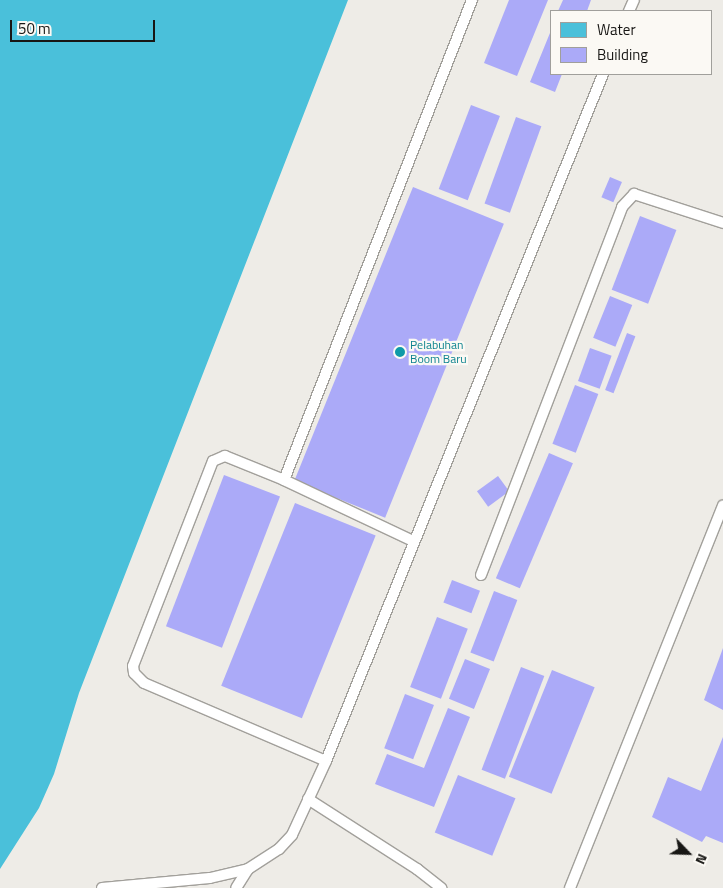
<!DOCTYPE html>
<style>
body{margin:0}
#map{position:relative;width:723px;height:888px;overflow:hidden;background:#eeece7;font-family:"Titillium Web",sans-serif}
div>[style]{position:absolute}
[style*='--x']{left:calc(var(--x)*1px);top:calc(var(--y)*1px);width:calc(var(--w)*1px);rotate:calc(var(--a)*1deg)}
.water>*{inset:0;background:#4ac0da}
.building>*{inset:0;background:#abaaf8;transform-origin:0 0}
.roads{filter:drop-shadow(1px 0 #a2a09b) drop-shadow(-1px 0 #a2a09b) drop-shadow(0 1px #a2a09b) drop-shadow(0 -1px #a2a09b)}
.service>*{height:10px;margin:-5px;padding:0 5px;transform-origin:5px;border-radius:5px;background:#fff}
.dots>*{width:14px;height:14px;translate:-50% -50%;box-sizing:border-box;border:2px solid #fbf9f4;border-radius:50%}
span{translate:-50% -50%;white-space:nowrap;text-align:center;line-height:1.15;-webkit-text-stroke:4.5px #fbf9f4;paint-order:stroke}
.culture-label{font-size:12px;color:#0d838f}
.left{translate:0 -50%;text-align:left}
.legend{position:absolute;left:550px;top:10px;width:162px;height:65px;box-sizing:border-box;background:#fbf9f4;border:1px solid #a09f9b;margin:0;padding:6px 9px;list-style:none;font-size:15px;color:#181715}
.legend li{display:flex;align-items:center;gap:10px;height:25px}
.legend b{width:25px;border:1px solid #a09f9b}
.north{position:absolute;left:663px;top:828px;width:50px;height:50px;-webkit-text-stroke:4px #fbf9f4;paint-order:stroke;rotate:114deg;font-size:14px;font-weight:700;line-height:20px;text-align:center;color:#181715}
.north::after{content:'';display:block;margin:auto;width:18px;height:22px;background:#181715;clip-path:polygon(50% 0,100% 100%,50% 72%,0 100%)}
.scale{position:absolute;left:10px;top:20px;width:145px;height:22px;box-sizing:border-box;border:2px solid #181715;border-top:0;padding-left:6px;font-size:15px;line-height:18px;white-space:nowrap;color:#181715;-webkit-text-stroke:4px #fbf9f4;paint-order:stroke}
</style>
<div id="map">
<div class="water">
<i style="clip-path:polygon(0 0,348px 0,79px 693px,54px 774px,39px 808px,0 869px)"></i>
</div>
<div class="building">
<i style="clip-path:polygon(509px 0,548px 0,517px 76px,484px 63px)"></i>
<i style="clip-path:polygon(563px 0,591px 0,587px 11px,558px 11px)"></i>
<i style="clip-path:polygon(552px 28px,552px 74px,562px 74px,555px 92px,530px 82px)"></i>
<i style="left:471px;top:105px;width:31px;height:90px;rotate:21deg"></i>
<i style="left:516px;top:117px;width:27px;height:92px;rotate:20deg"></i>
<i style="left:610px;top:177px;width:13px;height:22px;rotate:23deg"></i>
<i style="left:413px;top:187px;width:98px;height:317px;rotate:22deg"></i>
<i style="left:640px;top:216px;width:39px;height:79px;rotate:21deg"></i>
<i style="left:610px;top:296px;width:24px;height:45px;rotate:22deg"></i>
<i style="left:627px;top:333px;width:9px;height:61px;rotate:21deg"></i>
<i style="left:590px;top:348px;width:23px;height:35px;rotate:20deg"></i>
<i style="left:575px;top:385px;width:25px;height:63px;rotate:21deg"></i>
<i style="left:549px;top:453px;width:26px;height:136px;rotate:23deg"></i>
<i style="left:224px;top:475px;width:60px;height:162px;rotate:21deg"></i>
<i style="left:498px;top:476px;width:19px;height:26px;rotate:54deg"></i>
<i style="left:295px;top:503px;width:87px;height:197px;rotate:22deg"></i>
<i style="left:452px;top:580px;width:30px;height:24px;rotate:21deg"></i>
<i style="left:494px;top:591px;width:25px;height:66px;rotate:21deg"></i>
<i style="left:437px;top:617px;width:33px;height:75px;rotate:21deg"></i>
<i style="clip-path:polygon(723px 648px,723px 710px,704px 700px)"></i>
<i style="left:465px;top:659px;width:27px;height:43px;rotate:22deg"></i>
<i style="left:521px;top:667px;width:25px;height:110px;rotate:21deg"></i>
<i style="left:552px;top:670px;width:46px;height:115px;rotate:22deg"></i>
<i style="left:405px;top:694px;width:31px;height:58px;rotate:21deg"></i>
<i style="clip-path:polygon(448px 708px,470px 717px,434px 807px,375px 784px,387px 754px,424px 768px)"></i>
<i style="clip-path:polygon(723px 737px,723px 843px,706px 836px,702px 842px,652px 817px,668px 777px,701px 791px)"></i>
<i style="left:458px;top:775px;width:62px;height:62px;rotate:22deg"></i>
</div>
<div class="roads">
<div class="service">
<i style="--x:629;--y:11;--w:12;--a:-66"></i>
<i style="--x:284;--y:480;--w:143;--a:25.3"></i>
<i style="--x:481;--y:575;--w:394;--a:-69"></i>
<i style="--x:622;--y:207;--w:18;--a:-47"></i>
<i style="--x:634;--y:194;--w:94;--a:18"></i>
<i style="--x:326;--y:761;--w:198;--a:-156.8"></i>
<i style="--x:144;--y:683;--w:14;--a:-135"></i>
<i style="--x:134;--y:673;--w:7;--a:-98"></i>
<i style="--x:133;--y:666;--w:220;--a:-68.7"></i>
<i style="--x:213;--y:461;--w:13;--a:-23"></i>
<i style="--x:225;--y:456;--w:64;--a:22.1"></i>
<i style="--x:284;--y:480;--w:516;--a:-68.61"></i>
<i style="--x:308;--y:799;--w:130;--a:32.7"></i>
<i style="--x:417;--y:869;--w:31;--a:38"></i>
<i style="--x:248;--y:869;--w:37;--a:-33"></i>
<i style="--x:279;--y:849;--w:19;--a:-47"></i>
<i style="--x:292;--y:835;--w:81;--a:-65.3"></i>
<i style="--x:326;--y:761;--w:741;--a:-68.04"></i>
<i style="--x:102;--y:888;--w:108;--a:-5.3"></i>
<i style="--x:210;--y:878;--w:39;--a:-13"></i>
<i style="--x:248;--y:869;--w:22;--a:122"></i>
<i style="--x:570;--y:888;--w:412;--a:-68.2"></i>
</div>
</div>
<div class="dots">
<i style="left:400px;top:352px;background:#0f9aa8"></i>
</div>
<div class="culture-label">
<span class="left" style="left:410px;top:352px">Pelabuhan<br>Boom Baru</span>
</div>
<ul class="legend">
<li><b style="height:14px;background:#4ac0da"></b>Water</li>
<li><b style="height:14px;background:#abaaf8"></b>Building</li>
</ul>
<div class="north">N</div>
<div class="scale">50 m</div>
</div>
